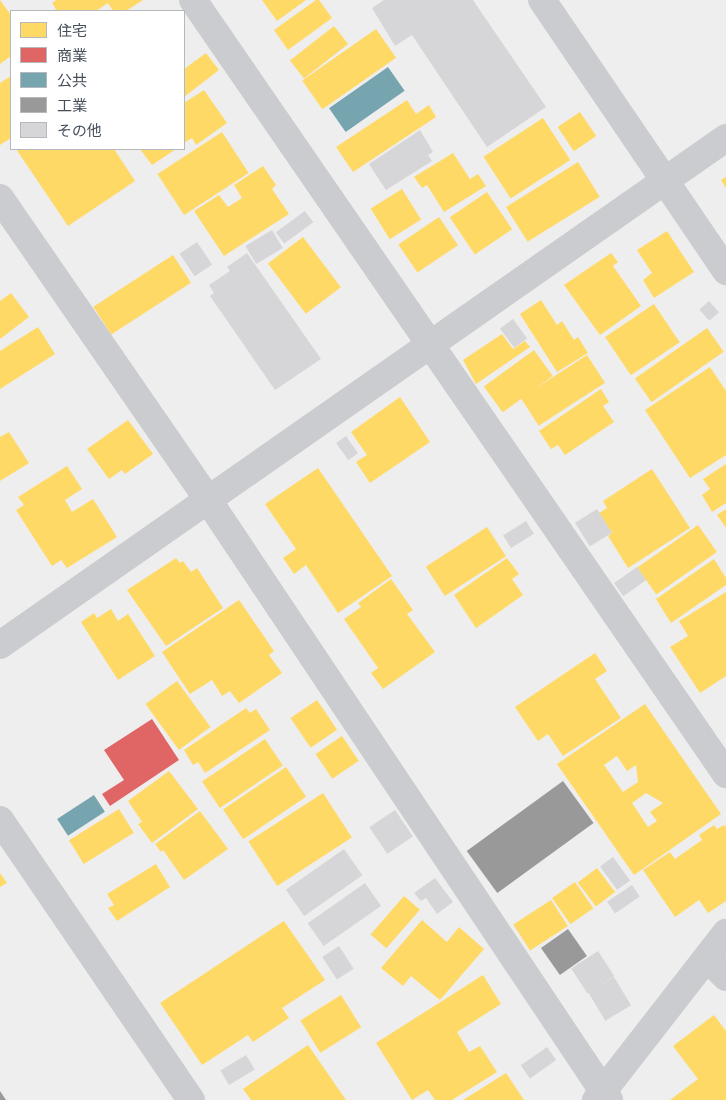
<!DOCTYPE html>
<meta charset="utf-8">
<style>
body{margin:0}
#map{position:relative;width:726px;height:1100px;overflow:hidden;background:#efeeee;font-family:Barlow,"Noto Sans JP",sans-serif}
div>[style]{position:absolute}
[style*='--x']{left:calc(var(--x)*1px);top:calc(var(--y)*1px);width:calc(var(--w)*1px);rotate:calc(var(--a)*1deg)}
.homes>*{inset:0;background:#ffd966;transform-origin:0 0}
.shops>*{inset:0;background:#e06666}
.public>*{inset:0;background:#76a5af;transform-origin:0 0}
.industry>*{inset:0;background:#999;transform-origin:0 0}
.building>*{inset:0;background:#d6d6d8;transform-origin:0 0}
.street>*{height:28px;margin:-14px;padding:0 14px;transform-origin:14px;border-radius:14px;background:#cacccf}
span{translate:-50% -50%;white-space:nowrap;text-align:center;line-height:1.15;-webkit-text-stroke:5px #fff;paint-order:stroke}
.legend{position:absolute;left:10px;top:10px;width:175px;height:140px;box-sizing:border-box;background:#fff;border:1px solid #b5b8bd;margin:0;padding:6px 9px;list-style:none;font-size:15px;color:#464e5a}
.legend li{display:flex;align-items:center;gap:10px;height:25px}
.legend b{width:25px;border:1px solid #b5b8bd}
</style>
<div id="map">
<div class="homes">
<i style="clip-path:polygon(0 0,11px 15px,11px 56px,0 64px)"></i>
<i style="clip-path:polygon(56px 0,143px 0,126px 11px,113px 11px,108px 3px,96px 11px,52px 11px,56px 9px,52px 3px)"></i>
<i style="clip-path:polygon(262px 0,306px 0,277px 21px)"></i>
<i style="clip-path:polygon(316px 0,319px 0,332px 18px,288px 50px,274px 30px)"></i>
<i style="left:334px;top:26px;width:23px;height:56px;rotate:52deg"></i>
<i style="left:376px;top:29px;width:35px;height:90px;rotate:55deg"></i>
<i style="clip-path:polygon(206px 53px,219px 70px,184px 97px,184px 69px)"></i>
<i style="clip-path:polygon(11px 76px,11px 138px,0 145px,0 83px)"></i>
<i style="clip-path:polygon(204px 90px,227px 123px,196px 145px,192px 138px,184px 143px,184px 103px)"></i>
<i style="clip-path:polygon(407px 100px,416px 114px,429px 105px,436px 117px,353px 172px,336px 147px)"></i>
<i style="left:580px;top:112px;width:29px;height:27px;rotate:56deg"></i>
<i style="left:543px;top:118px;width:50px;height:71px;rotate:57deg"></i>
<i style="left:222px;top:132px;width:49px;height:77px;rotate:57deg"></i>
<i style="clip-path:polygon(16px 149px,114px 149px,135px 181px,68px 226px)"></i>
<i style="clip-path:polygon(140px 149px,176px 149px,152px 165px)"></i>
<i style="clip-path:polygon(453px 153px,470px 179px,478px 174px,486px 186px,444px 212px,427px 185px,422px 188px,414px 177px)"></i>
<i style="left:578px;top:162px;width:41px;height:85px;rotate:58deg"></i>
<i style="clip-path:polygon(263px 166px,276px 185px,272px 189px,289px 214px,224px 256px,194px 211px,219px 195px,228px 207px,242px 198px,234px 185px)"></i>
<i style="clip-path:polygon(726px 177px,726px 188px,721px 180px)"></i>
<i style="left:402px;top:189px;width:36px;height:37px;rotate:58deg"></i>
<i style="left:487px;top:192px;width:45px;height:45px;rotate:56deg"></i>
<i style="left:439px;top:217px;width:34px;height:49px;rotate:56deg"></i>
<i style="clip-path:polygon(667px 231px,694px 272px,654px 298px,643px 280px,652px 273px,637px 250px)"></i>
<i style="left:303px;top:237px;width:63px;height:44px;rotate:53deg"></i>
<i style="clip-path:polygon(611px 253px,618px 262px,613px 266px,641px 306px,600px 335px,564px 285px)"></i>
<i style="left:173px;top:255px;width:33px;height:95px;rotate:57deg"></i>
<i style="clip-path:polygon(11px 293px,29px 317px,0 339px,0 301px)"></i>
<i style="clip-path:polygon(541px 300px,557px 325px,562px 321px,574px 340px,578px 337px,588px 353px,557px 372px,520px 314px)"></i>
<i style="left:654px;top:304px;width:46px;height:59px;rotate:56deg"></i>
<i style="clip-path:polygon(38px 327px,55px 354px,0 389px,0 351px)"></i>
<i style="left:707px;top:328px;width:29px;height:88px;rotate:55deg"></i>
<i style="clip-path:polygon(502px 334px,513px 349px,525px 341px,530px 347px,476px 384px,463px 360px)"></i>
<i style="left:534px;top:350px;width:32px;height:62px;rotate:54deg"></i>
<i style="left:587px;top:355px;width:33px;height:79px;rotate:57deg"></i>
<i style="clip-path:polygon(710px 367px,726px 391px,726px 455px,690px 478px,645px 410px)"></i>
<i style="clip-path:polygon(601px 389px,609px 402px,603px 406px,614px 422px,565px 455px,558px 445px,551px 449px,539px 431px)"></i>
<i style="clip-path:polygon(400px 397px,430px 442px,370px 483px,356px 462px,367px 455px,351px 432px)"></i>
<i style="clip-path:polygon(128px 420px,153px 454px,125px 474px,122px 470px,109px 479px,87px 449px)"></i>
<i style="clip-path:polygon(9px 432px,29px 463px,0 481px,0 437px)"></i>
<i style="clip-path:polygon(726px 464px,726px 503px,712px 512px,702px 495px,710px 489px,703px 479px)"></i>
<i style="clip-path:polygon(67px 466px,82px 489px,65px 500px,72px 512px,93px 499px,117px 537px,67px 568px,61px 560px,52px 566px,16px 510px,24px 505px,18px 497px)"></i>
<i style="clip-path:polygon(318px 468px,392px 576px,338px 613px,306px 565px,294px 574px,283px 558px,296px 549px,265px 504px)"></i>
<i style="clip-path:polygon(652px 469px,690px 528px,628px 568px,608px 536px,612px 533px,599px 513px,607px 508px,603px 501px)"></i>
<i style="clip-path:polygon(726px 509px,726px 528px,717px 515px)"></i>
<i style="left:698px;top:525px;width:33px;height:74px;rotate:55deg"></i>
<i style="left:487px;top:527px;width:35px;height:73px;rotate:57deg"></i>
<i style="clip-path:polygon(176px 558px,180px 563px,183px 561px,191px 572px,197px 568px,223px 608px,166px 646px,127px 590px)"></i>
<i style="clip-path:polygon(507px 558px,519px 574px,512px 579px,523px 595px,476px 628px,454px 595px)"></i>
<i style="clip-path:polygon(714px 559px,726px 578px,726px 585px,671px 623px,656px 599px)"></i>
<i style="clip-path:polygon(391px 579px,413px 610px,407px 614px,435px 652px,383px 689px,371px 673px,378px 668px,344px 619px,361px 607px,358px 603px)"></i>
<i style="clip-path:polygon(726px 592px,726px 676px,700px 693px,670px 647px,688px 636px,679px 621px)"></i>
<i style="clip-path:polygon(239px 600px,274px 651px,269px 655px,282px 673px,239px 703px,230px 691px,222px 696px,212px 680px,190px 694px,162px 652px)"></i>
<i style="clip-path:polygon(111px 609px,118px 621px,128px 614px,155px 656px,118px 680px,81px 622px,94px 613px,97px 618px)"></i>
<i style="clip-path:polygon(595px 653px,607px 671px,595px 679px,621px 718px,563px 756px,548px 734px,538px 741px,515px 707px)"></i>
<i style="left:177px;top:681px;width:57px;height:39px;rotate:54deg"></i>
<i style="left:317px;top:700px;width:36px;height:32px;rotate:56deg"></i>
<i style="clip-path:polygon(evenodd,645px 704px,721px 814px,634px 875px,557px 764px,645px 704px,617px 756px,627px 771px,636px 765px,638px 782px,623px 792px,604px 765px,617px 756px,645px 704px,646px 793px,663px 803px,650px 812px,657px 821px,648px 827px,632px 803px,646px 793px)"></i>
<i style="clip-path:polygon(246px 708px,250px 713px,256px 709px,270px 730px,205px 773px,198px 762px,193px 765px,184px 750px)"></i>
<i style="left:342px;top:736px;width:30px;height:32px;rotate:56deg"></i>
<i style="left:265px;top:739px;width:32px;height:76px;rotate:56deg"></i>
<i style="left:286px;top:767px;width:36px;height:76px;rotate:56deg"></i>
<i style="clip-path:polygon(169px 771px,198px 809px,152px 843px,138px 824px,142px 822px,128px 801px)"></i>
<i style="left:323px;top:793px;width:53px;height:89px;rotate:57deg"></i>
<i style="left:119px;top:809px;width:28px;height:59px;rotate:58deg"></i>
<i style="clip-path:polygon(200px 811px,228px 849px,184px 880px,163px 850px,161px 852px,155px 844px)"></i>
<i style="clip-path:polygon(714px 825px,717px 829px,724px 825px,726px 827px,726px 901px,708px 913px,699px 900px,675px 917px,643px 870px,670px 852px,675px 859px,702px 840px,699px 835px)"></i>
<i style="clip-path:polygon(156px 864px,170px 887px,117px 921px,108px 908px,114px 905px,107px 894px)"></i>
<i style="left:597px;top:868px;width:30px;height:24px;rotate:53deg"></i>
<i style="clip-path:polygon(0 873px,7px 883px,0 887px)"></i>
<i style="left:575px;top:882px;width:32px;height:28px;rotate:55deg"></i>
<i style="left:404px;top:896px;width:21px;height:51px;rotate:41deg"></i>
<i style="left:551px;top:900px;width:31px;height:45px;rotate:57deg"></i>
<i style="clip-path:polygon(422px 920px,447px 942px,459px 927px,484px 949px,440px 1000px,411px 976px,403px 986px,381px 968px)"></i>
<i style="clip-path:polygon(284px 921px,325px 980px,282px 1008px,289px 1018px,253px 1042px,248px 1035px,202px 1065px,160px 1003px)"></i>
<i style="clip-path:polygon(483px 975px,501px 1004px,457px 1032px,469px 1052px,480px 1046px,497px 1072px,452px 1100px,435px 1100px,428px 1090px,412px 1100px,376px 1043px)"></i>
<i style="left:341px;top:995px;width:38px;height:48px;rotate:58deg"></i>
<i style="clip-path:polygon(714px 1015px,726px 1031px,726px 1100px,670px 1100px,698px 1079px,673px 1046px)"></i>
<i style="clip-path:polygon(308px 1045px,346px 1100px,251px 1100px,243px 1089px)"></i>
<i style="clip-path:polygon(506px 1073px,524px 1100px,463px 1100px)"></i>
</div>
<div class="shops">
<i style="clip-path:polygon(152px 719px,179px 760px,110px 806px,102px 794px,124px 780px,104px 750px)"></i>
</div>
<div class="public">
<i style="left:388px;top:67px;width:29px;height:72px;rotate:55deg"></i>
<i style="left:94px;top:795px;width:20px;height:44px;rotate:57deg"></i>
</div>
<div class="industry">
<i style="left:563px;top:781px;width:52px;height:119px;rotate:54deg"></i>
<i style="left:568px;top:929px;width:33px;height:33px;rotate:55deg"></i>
<i style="clip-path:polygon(0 1091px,6px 1100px,0 1100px)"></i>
</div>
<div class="building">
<i style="clip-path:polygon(384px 0,473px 0,546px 107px,487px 147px,412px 35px,395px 46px,372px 8px)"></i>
<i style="clip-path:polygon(420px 130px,433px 152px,428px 155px,432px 161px,386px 190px,369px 164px)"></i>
<i style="left:305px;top:211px;width:14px;height:36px;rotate:54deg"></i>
<i style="left:272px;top:230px;width:21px;height:31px;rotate:59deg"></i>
<i style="left:197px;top:242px;width:27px;height:21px;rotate:56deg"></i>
<i style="clip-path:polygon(247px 253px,321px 359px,275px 390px,210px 296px,214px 293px,209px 285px,230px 271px,227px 267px)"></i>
<i style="left:709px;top:301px;width:15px;height:13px;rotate:48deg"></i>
<i style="left:513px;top:319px;width:24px;height:16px;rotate:54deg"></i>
<i style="left:346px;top:436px;width:21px;height:12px;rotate:55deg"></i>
<i style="left:597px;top:509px;width:28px;height:26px;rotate:58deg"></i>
<i style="left:526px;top:521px;width:15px;height:27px;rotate:58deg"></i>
<i style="left:637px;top:567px;width:16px;height:28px;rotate:55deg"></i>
<i style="left:395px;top:810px;width:32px;height:31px;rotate:56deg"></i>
<i style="left:344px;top:849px;width:32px;height:71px;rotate:55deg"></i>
<i style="left:613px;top:857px;width:29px;height:16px;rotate:54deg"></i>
<i style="clip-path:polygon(435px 878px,453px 902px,437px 914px,426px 898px,421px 901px,414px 893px)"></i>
<i style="left:365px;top:883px;width:28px;height:70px;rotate:55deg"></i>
<i style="left:632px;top:885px;width:14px;height:30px;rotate:56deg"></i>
<i style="left:339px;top:946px;width:27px;height:20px;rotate:57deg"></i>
<i style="left:598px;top:951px;width:30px;height:32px;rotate:57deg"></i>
<i style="left:614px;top:977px;width:33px;height:30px;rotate:59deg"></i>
<i style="left:547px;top:1047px;width:16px;height:32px;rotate:55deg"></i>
<i style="left:246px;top:1055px;width:17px;height:30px;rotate:59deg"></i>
</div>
<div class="street">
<i style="--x:193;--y:0;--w:940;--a:55.45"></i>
<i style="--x:542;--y:0;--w:328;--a:55.8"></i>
<i style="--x:0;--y:198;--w:367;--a:55.4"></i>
<i style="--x:208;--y:500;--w:722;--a:56.24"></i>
<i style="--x:0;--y:645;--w:886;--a:-34.93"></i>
<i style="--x:0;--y:820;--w:339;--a:55.7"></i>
<i style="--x:707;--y:958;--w:27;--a:45"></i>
<i style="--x:596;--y:1100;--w:212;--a:-52.1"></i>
</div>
<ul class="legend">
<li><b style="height:14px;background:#ffd966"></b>住宅</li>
<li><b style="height:14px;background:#e06666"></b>商業</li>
<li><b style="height:14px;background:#76a5af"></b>公共</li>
<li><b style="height:14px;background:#999"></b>工業</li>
<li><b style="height:14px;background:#d6d6d8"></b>その他</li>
</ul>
</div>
